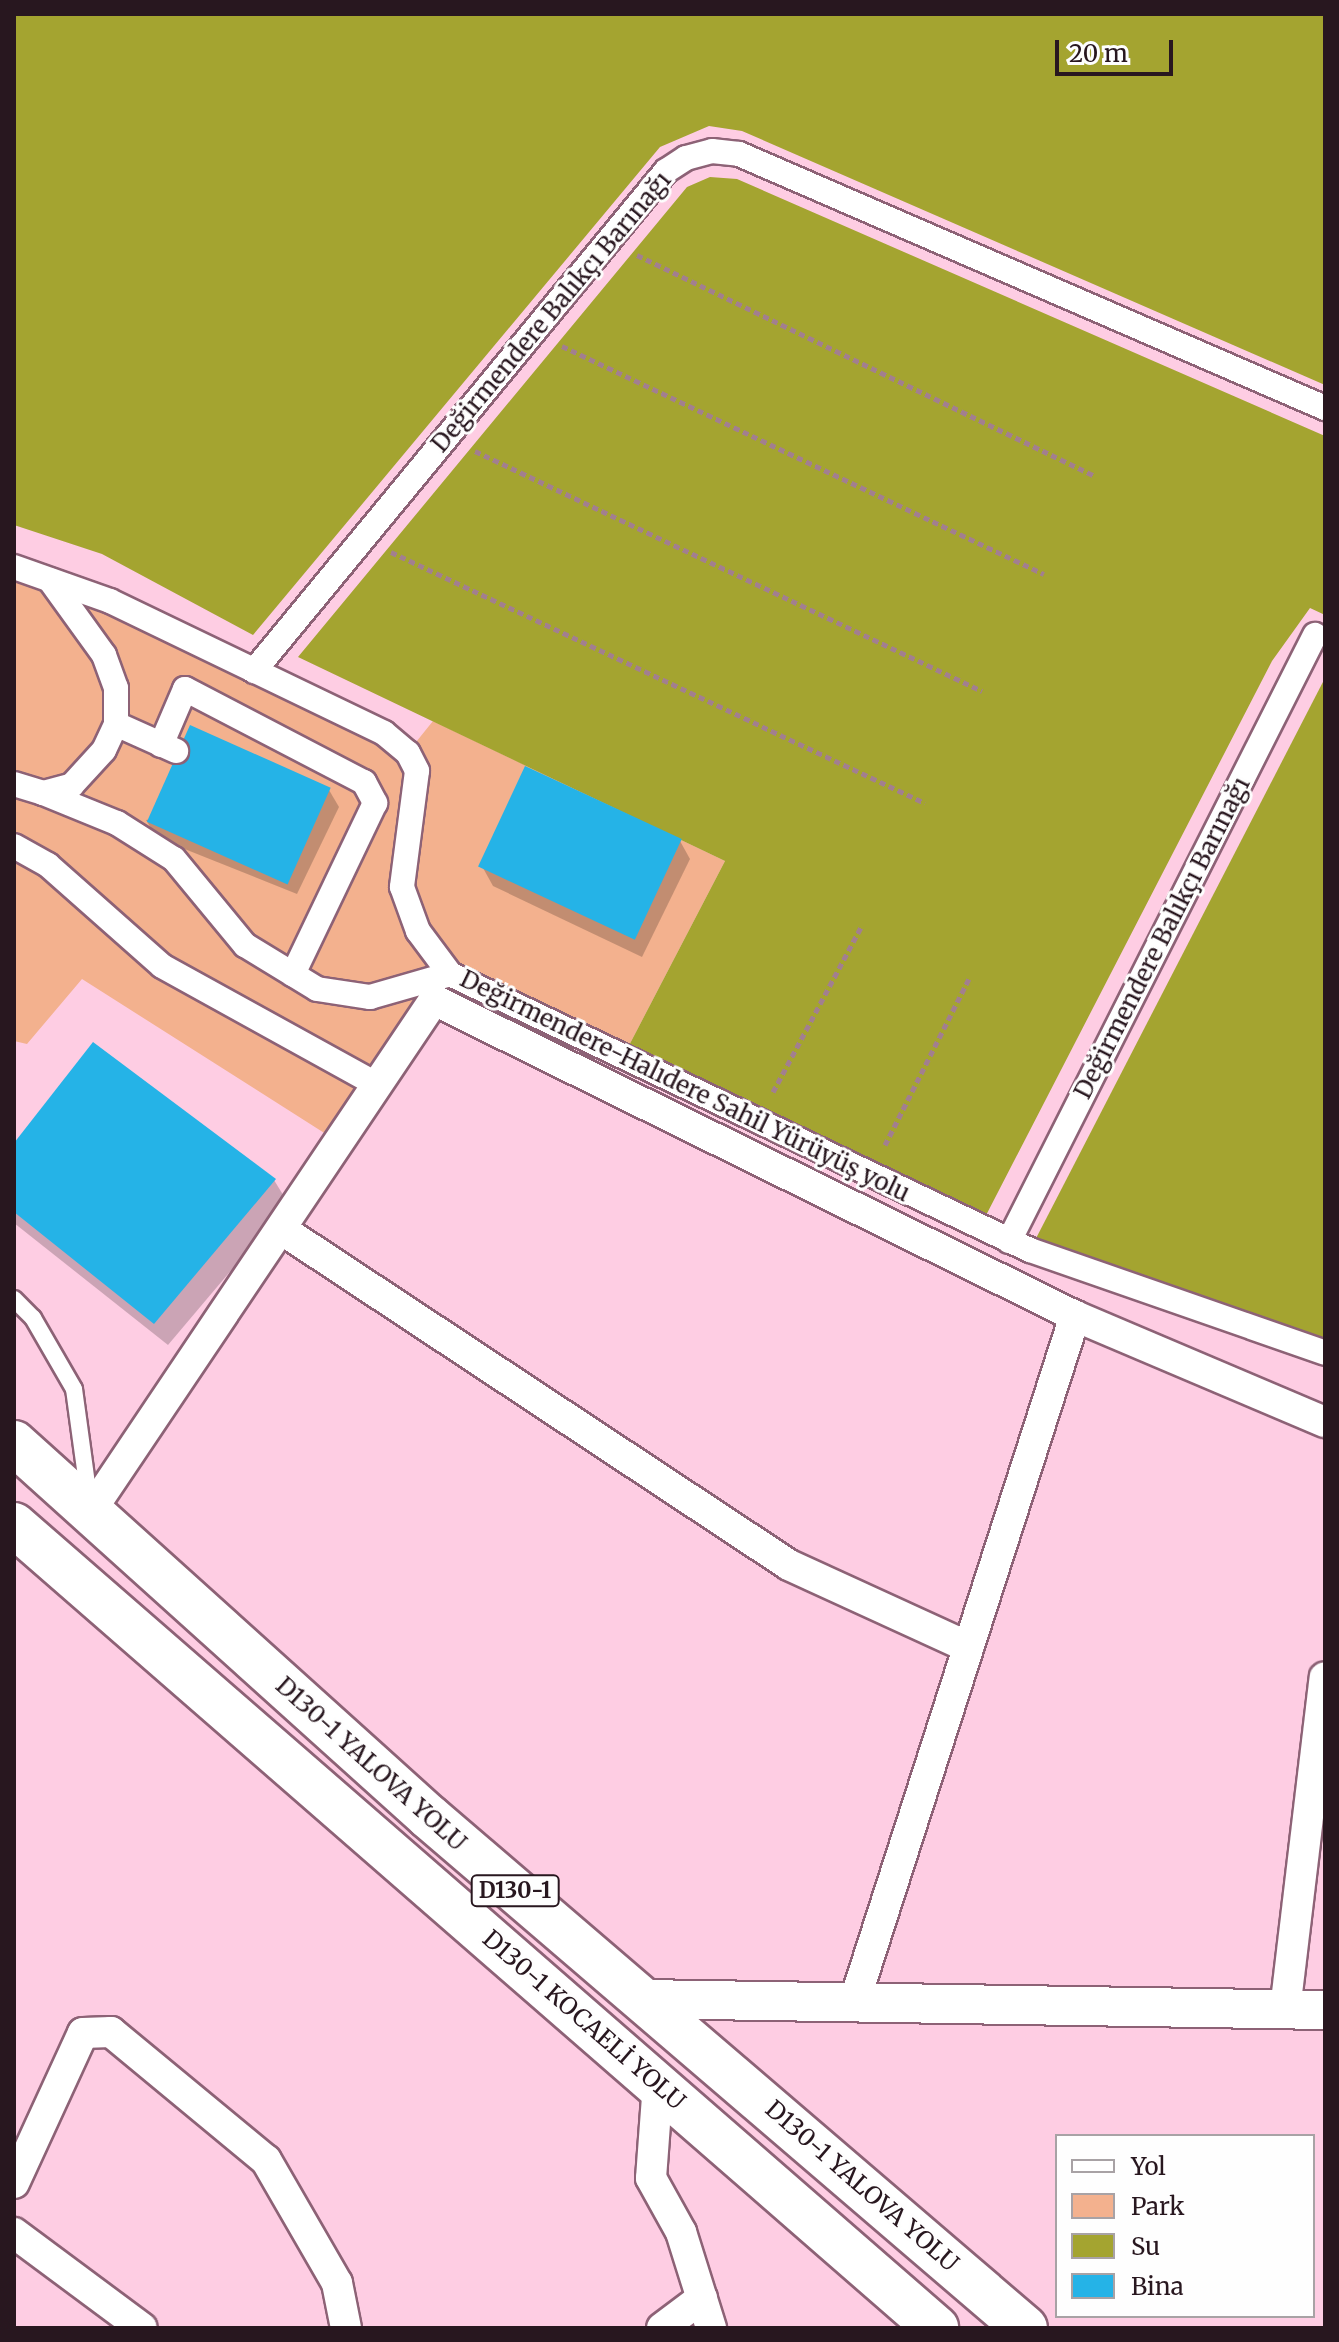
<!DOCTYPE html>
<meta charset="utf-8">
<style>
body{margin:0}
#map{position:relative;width:1339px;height:2342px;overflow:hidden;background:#fecde3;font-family:Merriweather,serif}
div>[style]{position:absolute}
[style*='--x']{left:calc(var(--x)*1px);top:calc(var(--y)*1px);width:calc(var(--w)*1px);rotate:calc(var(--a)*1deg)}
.green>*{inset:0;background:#f3b18e}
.water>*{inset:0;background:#a4a430}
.shadow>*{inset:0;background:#0003}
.building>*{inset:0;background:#25b3e7;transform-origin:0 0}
.path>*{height:5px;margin-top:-2.5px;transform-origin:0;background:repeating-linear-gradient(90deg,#a27f8f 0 6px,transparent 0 10px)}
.roads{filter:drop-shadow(2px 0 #8d6276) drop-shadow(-2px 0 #8d6276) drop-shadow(0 2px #8d6276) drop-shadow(0 -2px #8d6276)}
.service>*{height:16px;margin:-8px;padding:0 8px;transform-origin:8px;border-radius:8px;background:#fff}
.pedestrian>*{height:24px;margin:-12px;padding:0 12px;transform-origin:12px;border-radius:12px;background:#fff}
.minor>*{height:30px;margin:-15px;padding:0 15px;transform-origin:15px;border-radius:15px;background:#fff}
.tertiary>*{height:38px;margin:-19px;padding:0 19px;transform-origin:19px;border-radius:19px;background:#fff}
.trunk>*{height:44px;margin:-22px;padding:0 22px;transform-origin:22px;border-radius:22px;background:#fff}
span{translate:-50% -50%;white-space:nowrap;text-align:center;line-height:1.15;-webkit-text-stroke:6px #fefefe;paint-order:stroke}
.shield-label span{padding:2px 6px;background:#fefefe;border:2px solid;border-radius:6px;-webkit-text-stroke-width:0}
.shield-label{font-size:22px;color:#28171f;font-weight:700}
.street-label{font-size:24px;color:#28171f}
.frame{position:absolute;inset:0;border:16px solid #28171f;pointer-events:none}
.legend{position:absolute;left:1055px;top:2134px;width:260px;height:184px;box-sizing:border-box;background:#fefefe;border:2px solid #a8a2a5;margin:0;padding:10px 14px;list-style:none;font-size:24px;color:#28171f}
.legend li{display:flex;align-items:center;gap:16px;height:40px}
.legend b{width:40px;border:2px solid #a8a2a5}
.scale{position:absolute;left:1055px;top:40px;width:118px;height:36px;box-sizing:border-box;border:4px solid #28171f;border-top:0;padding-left:10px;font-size:24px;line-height:28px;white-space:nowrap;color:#28171f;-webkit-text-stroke:6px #fefefe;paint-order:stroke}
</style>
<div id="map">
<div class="green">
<i style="clip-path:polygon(14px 567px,408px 752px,433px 721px,725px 861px,623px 1057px,450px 974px,340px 1143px,82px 979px,27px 1044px,14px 1041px)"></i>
</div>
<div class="water">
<i style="clip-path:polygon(14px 14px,1325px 14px,1325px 385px,742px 131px,709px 126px,660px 147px,253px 635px,102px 554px,14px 525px)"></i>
<i style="clip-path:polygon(710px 177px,737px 179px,1325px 436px,1325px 615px,1310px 608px,1272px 661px,980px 1227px,623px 1057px,725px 861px,298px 657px,687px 187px)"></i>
<i style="clip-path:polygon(1325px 678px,1325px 1352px,1030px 1250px)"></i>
</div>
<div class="shadow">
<i style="clip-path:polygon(329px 790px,339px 807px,297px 894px,157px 838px,146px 820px)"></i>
<i style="clip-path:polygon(680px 841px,690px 859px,642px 957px,493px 886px,483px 868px)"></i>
<i style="clip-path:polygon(14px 1146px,274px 1180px,288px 1203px,168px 1345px,14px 1223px)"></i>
</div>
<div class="building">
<i style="left:190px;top:725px;width:154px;height:106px;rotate:24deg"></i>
<i style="left:525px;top:766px;width:173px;height:111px;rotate:25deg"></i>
<i style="clip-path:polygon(93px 1042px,276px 1179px,154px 1324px,14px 1212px,14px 1143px)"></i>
</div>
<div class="path">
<i style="--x:637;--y:255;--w:509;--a:25.76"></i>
<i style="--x:562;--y:346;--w:533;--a:25.32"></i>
<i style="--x:475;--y:451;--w:561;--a:25.33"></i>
<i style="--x:391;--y:552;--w:590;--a:25.18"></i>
<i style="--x:773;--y:1092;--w:187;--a:-61.9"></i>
<i style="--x:885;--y:1145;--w:186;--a:-63.2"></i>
</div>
<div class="roads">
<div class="service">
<i style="--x:14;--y:1299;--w:27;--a:45"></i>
<i style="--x:33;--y:1318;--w:82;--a:60"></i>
<i style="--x:74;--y:1389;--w:111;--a:82.2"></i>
</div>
<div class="pedestrian">
<i style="--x:14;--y:567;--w:102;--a:19.5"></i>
<i style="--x:110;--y:601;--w:304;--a:25.7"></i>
<i style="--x:384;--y:733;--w:31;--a:40"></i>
<i style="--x:408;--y:753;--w:20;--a:63"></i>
<i style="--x:417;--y:771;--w:117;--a:97.4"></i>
<i style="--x:402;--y:887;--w:47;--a:70"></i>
<i style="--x:418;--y:931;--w:54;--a:53.3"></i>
<i style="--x:450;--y:974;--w:642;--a:25.45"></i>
<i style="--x:1030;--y:1250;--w:312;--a:19.2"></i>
<i style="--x:254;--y:671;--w:648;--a:-50.51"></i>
<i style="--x:666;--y:171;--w:24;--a:-33"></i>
<i style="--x:686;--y:158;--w:27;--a:-15"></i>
<i style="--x:712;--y:151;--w:27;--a:6"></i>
<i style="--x:739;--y:154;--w:639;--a:23.43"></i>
<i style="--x:116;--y:724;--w:66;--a:24.2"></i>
<i style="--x:161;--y:745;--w:61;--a:-66.8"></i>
<i style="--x:185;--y:689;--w:202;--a:27.5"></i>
<i style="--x:364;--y:782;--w:24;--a:62"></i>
<i style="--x:375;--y:803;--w:190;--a:115.6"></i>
<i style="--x:14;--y:784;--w:30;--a:17"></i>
<i style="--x:43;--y:793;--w:30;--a:-15"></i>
<i style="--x:72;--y:785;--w:47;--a:-47.6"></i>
<i style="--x:104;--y:750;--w:29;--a:-65"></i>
<i style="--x:116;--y:724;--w:36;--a:-90"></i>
<i style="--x:116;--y:688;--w:35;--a:-110"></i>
<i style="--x:104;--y:655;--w:92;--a:-125.8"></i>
<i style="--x:43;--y:793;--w:80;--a:22.1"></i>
<i style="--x:117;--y:823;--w:67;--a:32.3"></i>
<i style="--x:174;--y:859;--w:112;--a:50.5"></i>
<i style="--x:245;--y:945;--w:84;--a:31.4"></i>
<i style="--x:317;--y:989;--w:54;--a:8.6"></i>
<i style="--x:370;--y:997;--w:83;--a:-16"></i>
<i style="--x:14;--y:846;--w:39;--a:29"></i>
<i style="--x:48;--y:865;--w:152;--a:41.5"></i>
<i style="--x:162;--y:966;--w:247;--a:28.9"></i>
<i style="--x:1009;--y:1241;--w:679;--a:-63.21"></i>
</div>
<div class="minor">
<i style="--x:281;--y:1229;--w:609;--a:33.48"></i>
<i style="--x:789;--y:1565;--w:197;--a:24.6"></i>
<i style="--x:90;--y:1512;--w:617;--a:-56.1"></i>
<i style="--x:434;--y:1000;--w:715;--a:26.24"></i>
<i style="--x:1075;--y:1316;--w:272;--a:23"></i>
<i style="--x:854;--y:2003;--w:722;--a:-72.17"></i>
<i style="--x:1285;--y:2010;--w:335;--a:-83.2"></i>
<i style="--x:658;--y:2083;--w:95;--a:94.2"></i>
<i style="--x:651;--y:2178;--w:62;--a:60.9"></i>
<i style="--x:681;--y:2232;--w:101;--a:72.6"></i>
<i style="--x:14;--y:2183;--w:165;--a:-65.3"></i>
<i style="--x:83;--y:2033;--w:28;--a:-2"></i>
<i style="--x:111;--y:2032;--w:201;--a:39.6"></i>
<i style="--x:266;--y:2160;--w:142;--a:60"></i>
<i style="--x:337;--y:2283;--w:46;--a:78.7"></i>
<i style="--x:14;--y:2233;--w:159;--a:36.6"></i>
<i style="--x:662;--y:2328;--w:50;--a:-36.9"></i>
</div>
<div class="tertiary">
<i style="--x:641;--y:1999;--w:684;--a:0.92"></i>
</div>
<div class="trunk">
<i style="--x:14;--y:1443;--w:559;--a:42.03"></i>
<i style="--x:429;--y:1817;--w:785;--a:40.61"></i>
<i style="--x:14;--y:1525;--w:1223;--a:41.05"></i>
</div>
</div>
<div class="shield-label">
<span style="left:515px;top:1891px">D130-1</span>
</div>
<div class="street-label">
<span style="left:551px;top:312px;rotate:-50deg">Değirmendere Balıkçı Barınağı</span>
<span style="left:1162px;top:938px;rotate:-63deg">Değirmendere Balıkçı Barınağı</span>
<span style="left:685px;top:1086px;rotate:26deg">Değirmendere-Halıdere Sahil Yürüyüş yolu</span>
<span style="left:371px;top:1764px;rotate:42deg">D130-1 YALOVA YOLU</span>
<span style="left:584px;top:2020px;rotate:41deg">D130-1 KOCAELİ YOLU</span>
<span style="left:862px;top:2186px;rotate:41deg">D130-1 YALOVA YOLU</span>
</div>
<div class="frame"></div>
<ul class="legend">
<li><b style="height:10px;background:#fff"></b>Yol</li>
<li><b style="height:22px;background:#f3b18e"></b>Park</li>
<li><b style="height:22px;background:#a4a430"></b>Su</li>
<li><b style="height:22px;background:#25b3e7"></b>Bina</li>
</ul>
<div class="scale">20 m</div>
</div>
